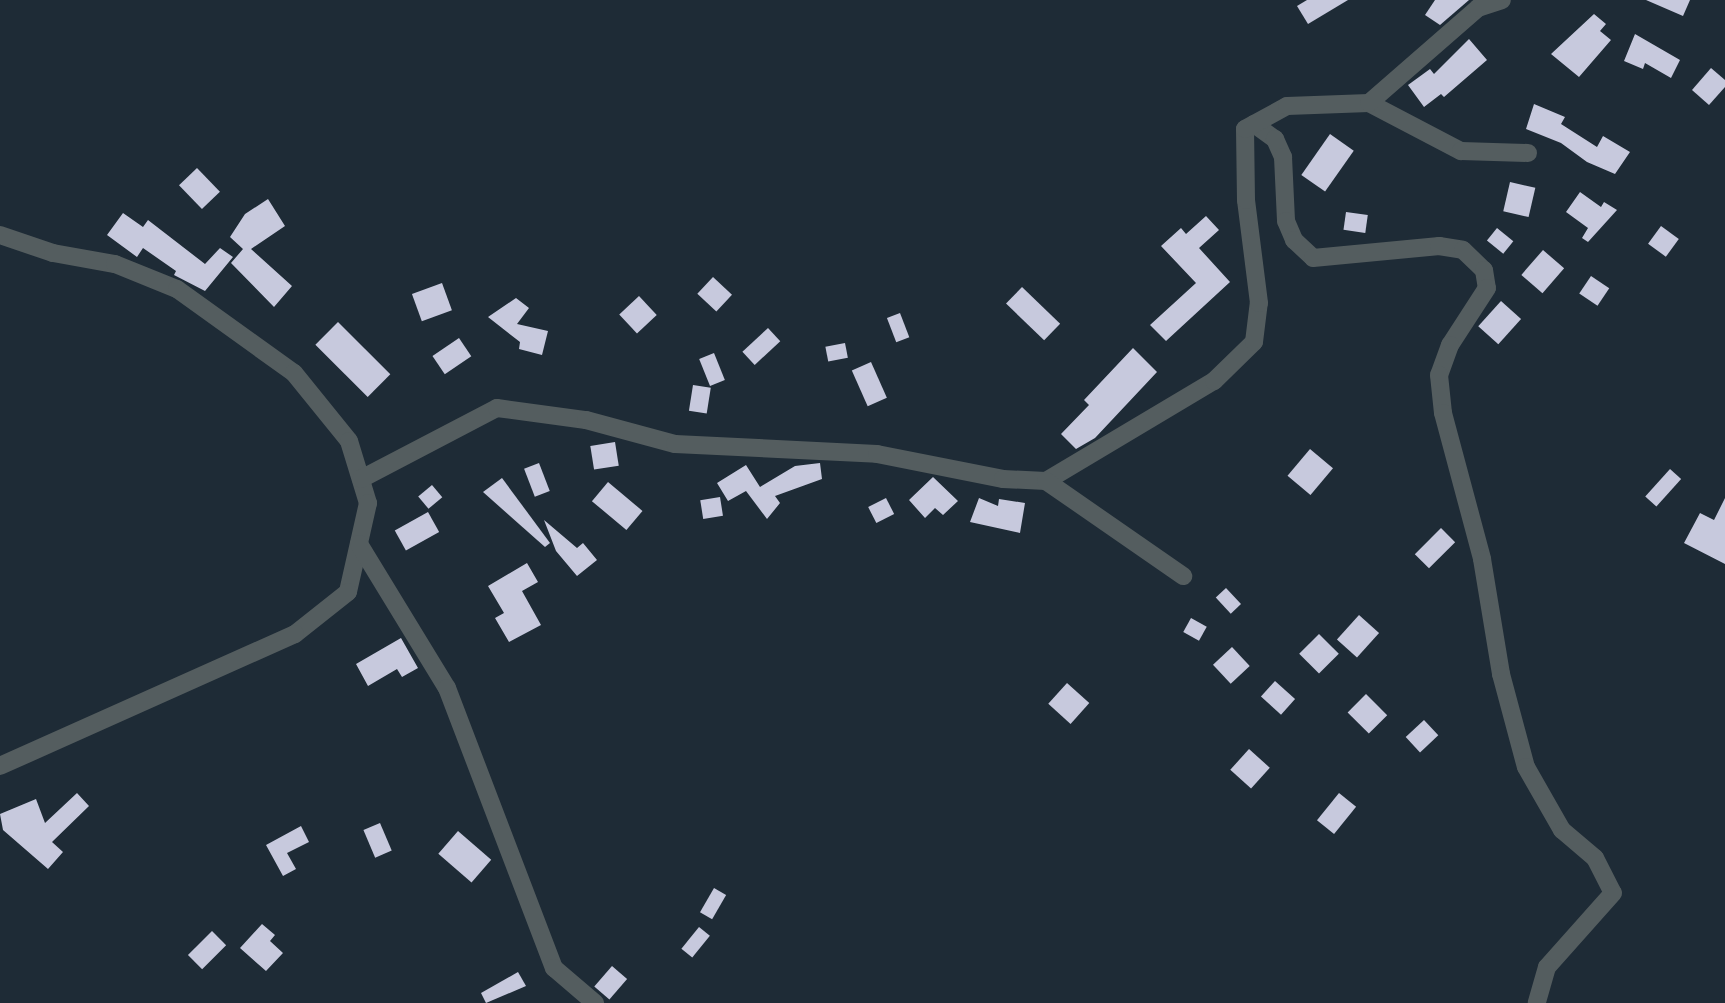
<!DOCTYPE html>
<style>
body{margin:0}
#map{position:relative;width:1725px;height:1003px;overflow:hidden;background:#1e2b36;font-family:"Sofia Sans Condensed",sans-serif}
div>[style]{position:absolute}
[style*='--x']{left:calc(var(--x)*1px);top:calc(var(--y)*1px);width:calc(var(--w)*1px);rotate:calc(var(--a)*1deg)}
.building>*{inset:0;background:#c7c9dd;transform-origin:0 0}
.street>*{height:18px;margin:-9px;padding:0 9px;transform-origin:9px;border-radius:9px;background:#545d5f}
span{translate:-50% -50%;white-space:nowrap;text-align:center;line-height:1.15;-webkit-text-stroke:8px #0d1318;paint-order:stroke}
</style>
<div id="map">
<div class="building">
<i style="clip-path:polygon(1307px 0,1348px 0,1308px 24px,1297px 6px)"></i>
<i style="clip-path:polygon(1435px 0,1469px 0,1440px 25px,1425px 15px)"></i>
<i style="clip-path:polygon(1646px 0,1690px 0,1683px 16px)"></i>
<i style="clip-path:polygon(1594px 14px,1606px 24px,1600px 31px,1611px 40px,1579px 77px,1551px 54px)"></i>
<i style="clip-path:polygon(1635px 34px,1680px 60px,1671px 78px,1645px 63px,1643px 69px,1624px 61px)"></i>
<i style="clip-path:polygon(1469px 39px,1487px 60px,1444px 97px,1441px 94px,1424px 107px,1408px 85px,1430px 69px,1434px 74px)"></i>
<i style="clip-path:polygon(1711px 68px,1725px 80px,1725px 87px,1709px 105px,1692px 90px)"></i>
<i style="clip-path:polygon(1534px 104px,1565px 117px,1561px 124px,1597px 147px,1603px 136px,1630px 152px,1615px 174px,1587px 162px,1561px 143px,1526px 129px)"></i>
<i style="left:1330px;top:134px;width:29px;height:50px;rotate:35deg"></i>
<i style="left:197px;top:168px;width:33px;height:25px;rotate:46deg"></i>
<i style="left:1510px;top:182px;width:26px;height:30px;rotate:13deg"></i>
<i style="clip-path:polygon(1580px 192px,1601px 207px,1604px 202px,1617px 210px,1588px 242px,1582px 238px,1588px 228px,1566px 212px)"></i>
<i style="clip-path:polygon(268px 199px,285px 226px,251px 249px,292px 286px,274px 307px,231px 263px,243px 249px,230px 237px,245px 214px)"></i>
<i style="left:1346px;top:212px;width:22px;height:18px;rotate:8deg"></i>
<i style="clip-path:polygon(123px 213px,143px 227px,148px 220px,205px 264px,220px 248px,233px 257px,205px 291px,174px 275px,176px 271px,143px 248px,137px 257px,107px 235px)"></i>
<i style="clip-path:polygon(1206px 216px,1219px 230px,1199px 248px,1230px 282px,1166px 341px,1150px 325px,1196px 283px,1161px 246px,1181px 228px,1186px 234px)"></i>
<i style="left:1661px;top:226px;width:22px;height:22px;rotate:36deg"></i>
<i style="left:1497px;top:228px;width:21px;height:16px;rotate:39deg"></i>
<i style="left:1543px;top:250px;width:28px;height:33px;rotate:41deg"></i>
<i style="left:1591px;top:276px;width:22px;height:21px;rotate:34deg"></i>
<i style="left:713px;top:277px;width:26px;height:23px;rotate:43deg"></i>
<i style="left:442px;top:283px;width:29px;height:32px;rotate:70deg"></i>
<i style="left:1022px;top:287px;width:53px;height:23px;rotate:44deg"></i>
<i style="left:639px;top:296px;width:26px;height:27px;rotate:47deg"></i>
<i style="clip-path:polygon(516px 298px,529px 308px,517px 324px,548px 331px,542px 355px,519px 349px,520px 342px,488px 317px)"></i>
<i style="left:1501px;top:301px;width:27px;height:34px;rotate:42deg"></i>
<i style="left:900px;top:313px;width:26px;height:14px;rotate:69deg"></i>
<i style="left:338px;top:322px;width:74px;height:32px;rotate:45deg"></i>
<i style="left:768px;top:328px;width:18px;height:35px;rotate:47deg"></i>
<i style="left:459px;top:338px;width:22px;height:32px;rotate:56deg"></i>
<i style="left:845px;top:343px;width:15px;height:20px;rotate:79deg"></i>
<i style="clip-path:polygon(1133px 348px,1157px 372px,1095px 438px,1076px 449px,1061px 434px,1089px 405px,1084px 400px)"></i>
<i style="left:714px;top:353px;width:29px;height:16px;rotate:68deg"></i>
<i style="left:871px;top:362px;width:39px;height:21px;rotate:66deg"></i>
<i style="left:693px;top:385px;width:18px;height:26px;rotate:9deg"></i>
<i style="left:615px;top:442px;width:24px;height:25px;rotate:81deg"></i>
<i style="left:1310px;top:449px;width:30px;height:35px;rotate:40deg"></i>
<i style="left:539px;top:463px;width:30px;height:16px;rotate:69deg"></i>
<i style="clip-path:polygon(820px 463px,822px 479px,775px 496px,780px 503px,767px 519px,746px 491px,728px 501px,717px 483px,746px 465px,760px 487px,795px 466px)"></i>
<i style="left:1670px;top:469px;width:15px;height:37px;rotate:42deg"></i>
<i style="clip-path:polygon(933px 477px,958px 501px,943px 515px,935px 508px,925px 518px,909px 500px)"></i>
<i style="clip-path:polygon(502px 478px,550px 543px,545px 547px,483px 492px)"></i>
<i style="left:608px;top:482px;width:45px;height:25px;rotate:40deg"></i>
<i style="left:432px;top:485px;width:16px;height:18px;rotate:50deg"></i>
<i style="left:720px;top:497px;width:19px;height:20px;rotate:81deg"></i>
<i style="left:886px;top:498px;width:18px;height:20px;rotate:63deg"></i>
<i style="clip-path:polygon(979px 498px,998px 506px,999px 499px,1025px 503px,1020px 533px,970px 522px)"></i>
<i style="clip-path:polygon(1725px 498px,1725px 564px,1684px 543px,1700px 513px,1714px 520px)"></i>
<i style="left:428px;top:512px;width:23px;height:38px;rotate:61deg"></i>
<i style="clip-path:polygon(544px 520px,577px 548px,583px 543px,597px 560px,577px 576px,556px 551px)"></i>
<i style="left:1441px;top:528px;width:20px;height:37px;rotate:45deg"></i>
<i style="clip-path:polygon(527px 563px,538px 582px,522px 591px,541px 625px,509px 642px,495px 618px,504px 613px,488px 586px)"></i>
<i style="left:1226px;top:588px;width:22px;height:14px;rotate:47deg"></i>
<i style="left:1359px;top:615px;width:27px;height:33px;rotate:42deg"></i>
<i style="left:1191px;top:618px;width:18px;height:16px;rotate:29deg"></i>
<i style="left:1319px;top:634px;width:28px;height:28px;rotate:45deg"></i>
<i style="clip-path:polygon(401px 638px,418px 668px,402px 677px,397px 669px,368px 686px,356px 664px)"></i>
<i style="left:1232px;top:647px;width:26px;height:26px;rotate:47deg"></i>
<i style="left:1275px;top:681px;width:27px;height:21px;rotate:42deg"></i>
<i style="left:1067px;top:683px;width:30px;height:28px;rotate:42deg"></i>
<i style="left:1366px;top:694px;width:30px;height:26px;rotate:45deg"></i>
<i style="left:1424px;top:720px;width:21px;height:25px;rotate:47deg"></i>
<i style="left:1249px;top:749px;width:28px;height:28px;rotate:42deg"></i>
<i style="clip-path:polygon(77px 793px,89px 806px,52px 842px,63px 852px,48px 869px,3px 830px,0 814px,36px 799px,45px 823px)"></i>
<i style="left:1339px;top:793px;width:22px;height:35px;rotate:39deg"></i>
<i style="left:380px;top:823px;width:30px;height:18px;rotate:67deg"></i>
<i style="clip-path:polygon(301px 826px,309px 842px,287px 853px,296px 869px,283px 876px,266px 845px)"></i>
<i style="left:458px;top:831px;width:44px;height:30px;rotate:41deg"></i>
<i style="left:714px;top:888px;width:14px;height:28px;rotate:30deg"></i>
<i style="clip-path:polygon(262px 924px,275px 935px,270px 941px,283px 953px,266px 971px,240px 948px)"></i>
<i style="left:699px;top:927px;width:14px;height:28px;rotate:39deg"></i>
<i style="left:212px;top:931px;width:20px;height:34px;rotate:45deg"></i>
<i style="left:612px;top:966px;width:20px;height:27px;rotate:41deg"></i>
<i style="clip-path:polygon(518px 972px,526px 986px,486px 1003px,481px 993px)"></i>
</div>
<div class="street">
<i style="--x:1369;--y:103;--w:104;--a:27.6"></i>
<i style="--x:1461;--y:151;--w:67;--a:1.7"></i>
<i style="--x:1254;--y:124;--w:26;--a:36"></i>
<i style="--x:1275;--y:139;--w:20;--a:66"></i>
<i style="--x:1283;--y:157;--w:64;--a:87.3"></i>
<i style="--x:1286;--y:221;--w:21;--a:67"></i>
<i style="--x:1294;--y:240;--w:26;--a:43"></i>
<i style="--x:1313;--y:258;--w:127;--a:-5.4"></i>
<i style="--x:1439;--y:246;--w:24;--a:9"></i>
<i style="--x:1463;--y:250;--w:29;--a:44"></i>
<i style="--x:1484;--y:270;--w:18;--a:81"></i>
<i style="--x:1487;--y:288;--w:68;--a:123"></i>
<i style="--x:1450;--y:345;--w:32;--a:110"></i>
<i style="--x:1439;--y:375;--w:38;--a:84"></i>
<i style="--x:1443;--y:413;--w:151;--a:75"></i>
<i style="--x:1482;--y:559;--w:117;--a:80.6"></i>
<i style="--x:1501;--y:674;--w:96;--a:75"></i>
<i style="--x:1526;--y:767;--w:73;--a:60.3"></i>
<i style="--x:1562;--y:830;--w:43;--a:40.3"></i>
<i style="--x:1595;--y:858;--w:39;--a:63"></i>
<i style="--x:1613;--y:893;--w:99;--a:131.7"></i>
<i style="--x:1547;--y:967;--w:37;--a:106"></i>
<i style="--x:0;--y:235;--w:56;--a:18.8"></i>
<i style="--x:53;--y:253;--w:63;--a:10.1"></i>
<i style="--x:115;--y:264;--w:67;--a:22"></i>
<i style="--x:177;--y:289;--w:144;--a:35.7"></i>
<i style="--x:294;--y:373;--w:87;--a:51"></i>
<i style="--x:349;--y:441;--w:65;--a:73"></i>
<i style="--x:368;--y:503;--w:91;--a:102.7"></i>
<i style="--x:348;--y:592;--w:68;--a:141.6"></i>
<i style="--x:295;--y:634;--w:323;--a:155.9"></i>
<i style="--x:361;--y:479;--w:153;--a:-27.6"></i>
<i style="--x:497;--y:408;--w:90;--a:7.7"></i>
<i style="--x:586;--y:420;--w:92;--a:15.1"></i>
<i style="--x:675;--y:444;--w:202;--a:2.8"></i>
<i style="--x:877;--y:454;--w:128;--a:11.2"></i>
<i style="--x:1003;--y:479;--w:43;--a:2.7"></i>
<i style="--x:1046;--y:481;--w:196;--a:-30.8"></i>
<i style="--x:1214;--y:381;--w:56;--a:-44.3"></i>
<i style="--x:1254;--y:342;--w:39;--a:-83"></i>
<i style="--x:1259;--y:303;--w:104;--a:-97.2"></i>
<i style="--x:1246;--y:200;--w:71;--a:-90.8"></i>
<i style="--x:1245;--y:129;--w:48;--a:-28.7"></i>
<i style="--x:1287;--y:106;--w:82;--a:-2.1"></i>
<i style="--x:1369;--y:103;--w:145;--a:-41.1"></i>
<i style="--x:1478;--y:8;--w:25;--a:-18"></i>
<i style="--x:1046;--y:481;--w:167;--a:34.7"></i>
<i style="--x:359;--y:544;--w:169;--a:58.6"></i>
<i style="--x:447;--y:688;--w:300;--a:69.1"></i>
<i style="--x:554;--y:968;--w:54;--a:40.5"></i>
</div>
</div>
